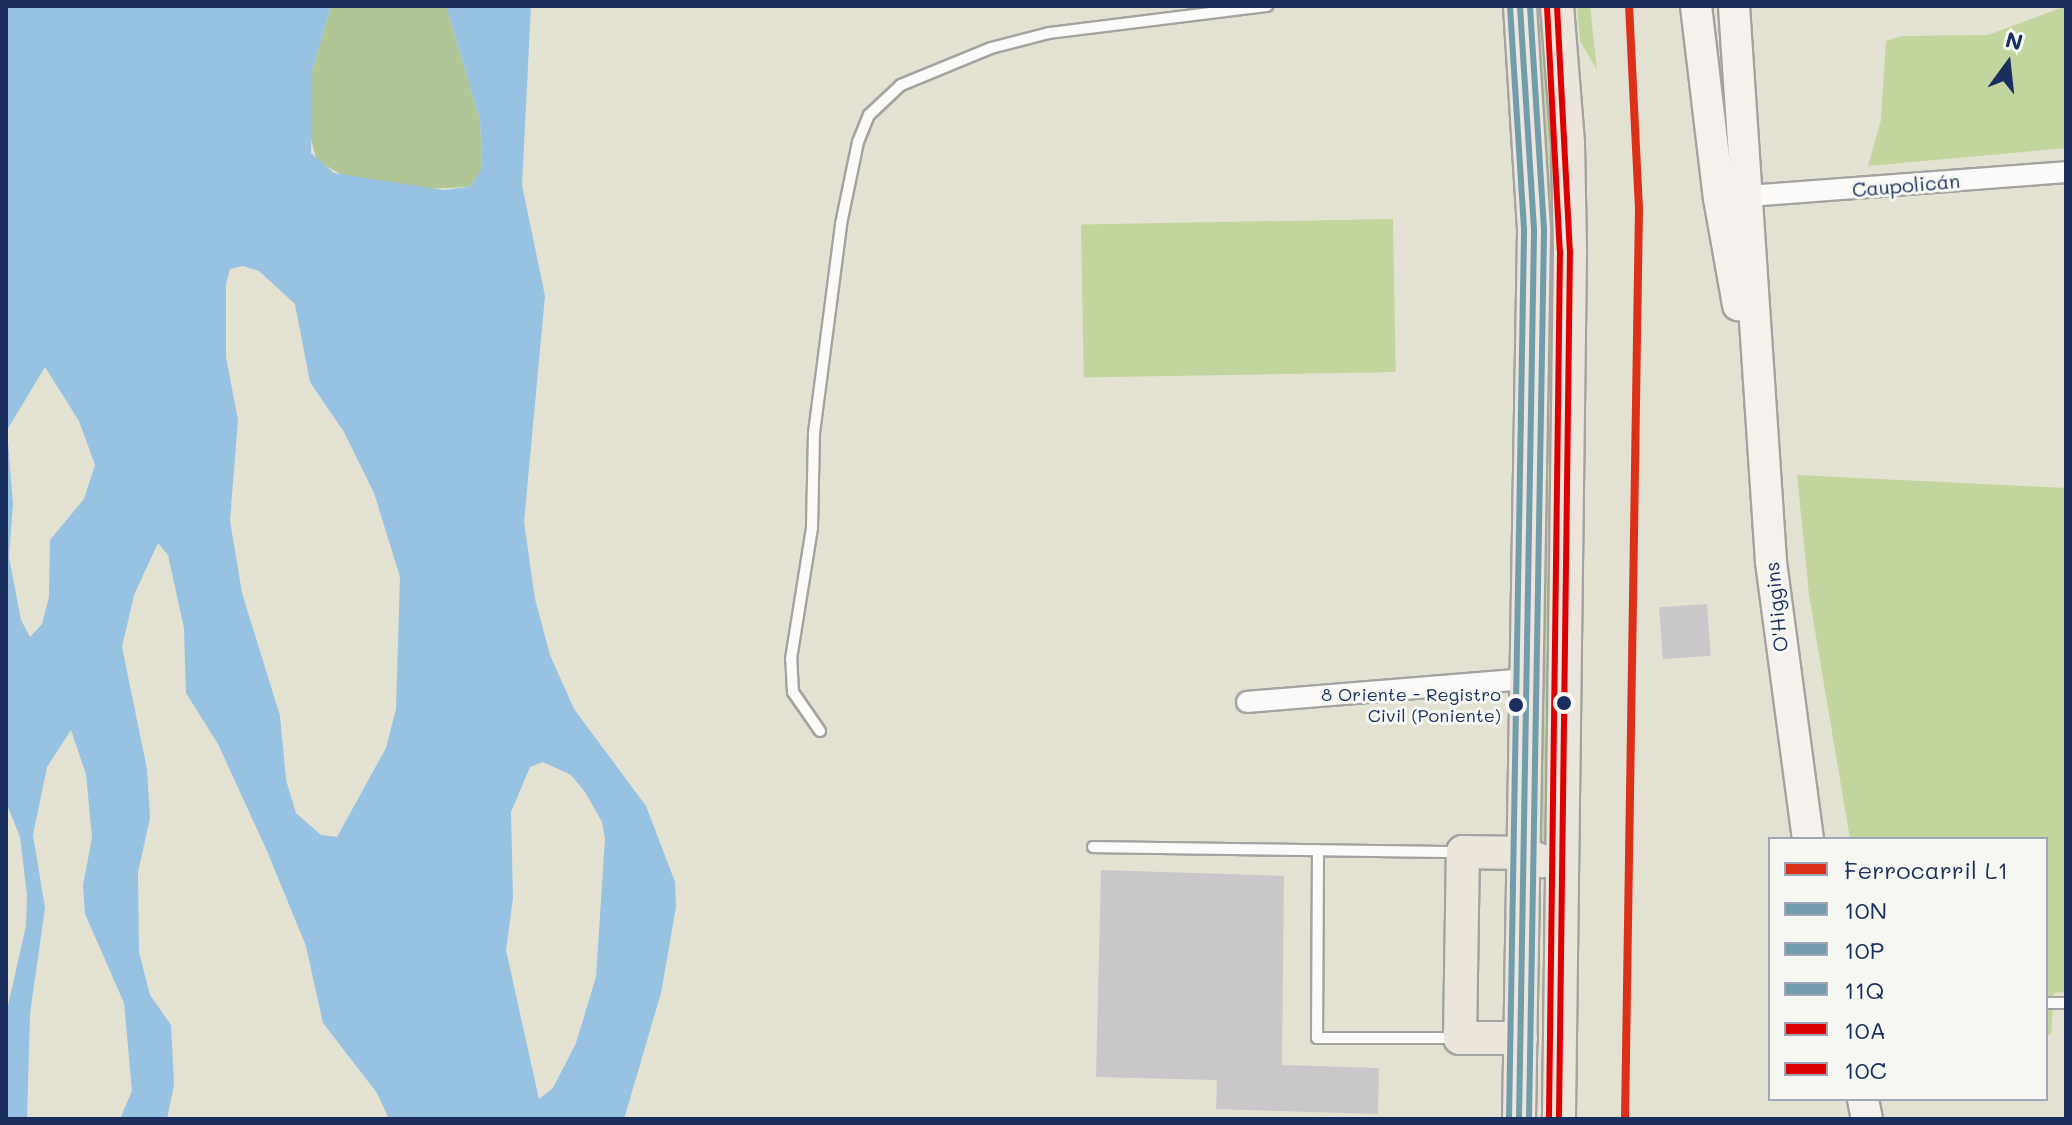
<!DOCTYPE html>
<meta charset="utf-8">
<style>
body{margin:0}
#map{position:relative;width:2072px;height:1125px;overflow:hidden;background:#e3e1d2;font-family:Mali,sans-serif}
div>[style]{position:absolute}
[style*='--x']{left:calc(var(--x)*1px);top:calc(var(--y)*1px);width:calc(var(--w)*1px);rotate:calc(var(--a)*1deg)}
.green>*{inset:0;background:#c3d59e;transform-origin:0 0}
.forest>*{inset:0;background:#b0c697}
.water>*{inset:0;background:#97c2e2}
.building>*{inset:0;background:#cac7cb;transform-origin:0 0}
.roads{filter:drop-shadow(2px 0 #a3a4a2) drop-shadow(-2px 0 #a3a4a2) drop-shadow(0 2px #a3a4a2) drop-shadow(0 -2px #a3a4a2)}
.service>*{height:10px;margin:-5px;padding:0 5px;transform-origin:5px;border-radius:5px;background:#fbfaf8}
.minor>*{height:20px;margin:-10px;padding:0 10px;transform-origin:10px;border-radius:10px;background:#fbfaf8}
.secondary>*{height:30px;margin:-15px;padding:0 15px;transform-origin:15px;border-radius:15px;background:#f5f2ed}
.primary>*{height:32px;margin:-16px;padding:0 16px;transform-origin:16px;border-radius:16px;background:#ece5dc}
.bus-1>*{height:6px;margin:-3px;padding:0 3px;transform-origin:3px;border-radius:3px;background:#709cac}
.bus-2>*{height:6px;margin:-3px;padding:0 3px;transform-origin:3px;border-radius:3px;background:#709cac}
.bus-3>*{height:6px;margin:-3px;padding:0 3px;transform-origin:3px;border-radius:3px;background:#709cac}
.bus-4>*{height:6px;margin:-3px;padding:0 3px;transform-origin:3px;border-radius:3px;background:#d00}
.bus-5>*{height:6px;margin:-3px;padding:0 3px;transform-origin:3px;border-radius:3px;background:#d00}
.rail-1>*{height:8px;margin:-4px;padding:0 4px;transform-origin:4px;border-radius:4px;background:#dd3018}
.dots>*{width:22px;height:22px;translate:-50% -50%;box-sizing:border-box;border:4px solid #f6f6f2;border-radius:50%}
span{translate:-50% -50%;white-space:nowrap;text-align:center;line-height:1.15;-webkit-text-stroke:6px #f6f6f2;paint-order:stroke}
.bus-label{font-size:18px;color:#1b2f5e}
.right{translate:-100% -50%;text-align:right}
.street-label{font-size:20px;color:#1b2f5e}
.frame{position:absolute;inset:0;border:8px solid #1b2f5e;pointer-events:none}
.legend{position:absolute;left:1768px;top:837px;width:280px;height:264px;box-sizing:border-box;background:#f6f6f2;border:2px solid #9ea6b7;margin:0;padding:10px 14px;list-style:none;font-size:24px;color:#1b2f5e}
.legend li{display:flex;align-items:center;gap:16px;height:40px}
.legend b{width:40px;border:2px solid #9ea6b7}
.north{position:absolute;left:1968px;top:24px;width:80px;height:80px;-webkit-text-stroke:6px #f6f6f2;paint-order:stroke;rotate:15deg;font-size:22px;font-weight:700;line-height:32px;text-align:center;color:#1b2f5e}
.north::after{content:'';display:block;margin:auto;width:28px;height:36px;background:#1b2f5e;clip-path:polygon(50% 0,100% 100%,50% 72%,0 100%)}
</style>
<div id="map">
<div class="green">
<i style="clip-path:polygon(1536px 6px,1549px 6px,1557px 207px,1549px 843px,1538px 842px)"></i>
<i style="clip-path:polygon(1577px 6px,1590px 6px,1597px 70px,1580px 41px)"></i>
<i style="clip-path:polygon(2066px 6px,2066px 148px,1868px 166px,1881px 120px,1886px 41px,1902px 36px,1988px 35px)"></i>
<i style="left:1393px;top:219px;width:153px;height:312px;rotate:89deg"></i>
<i style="clip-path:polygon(1797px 475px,2066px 488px,2066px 992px,2054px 993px,2051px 1035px,2046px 1035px,2046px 839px,1850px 839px,1809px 595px)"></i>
</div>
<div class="forest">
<i style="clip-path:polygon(331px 6px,446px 6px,480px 120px,482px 168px,470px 187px,425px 189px,344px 176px,317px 161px,310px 136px,312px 71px)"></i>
</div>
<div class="water">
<i style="clip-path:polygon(evenodd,6px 6px,331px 6px,312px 71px,311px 153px,334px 173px,444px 190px,470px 187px,482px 168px,480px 120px,446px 6px,531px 6px,522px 185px,545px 296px,524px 522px,535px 599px,550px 655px,574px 709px,646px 806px,675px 882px,676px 907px,661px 993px,624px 1119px,389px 1119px,377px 1093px,323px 1023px,306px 946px,267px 851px,218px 744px,186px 693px,184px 628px,168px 555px,158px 543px,134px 595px,122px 647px,147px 769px,150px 818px,138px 872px,139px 952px,150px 995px,171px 1025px,174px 1085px,167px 1119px,120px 1119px,132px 1091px,124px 1003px,85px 914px,83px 885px,92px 838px,86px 774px,71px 730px,47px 767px,33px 835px,45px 908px,30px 1014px,27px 1119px,7px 1119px,6px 1014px,26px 926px,27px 895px,20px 837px,6px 802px,6px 6px,243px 266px,259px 271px,295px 304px,310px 382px,344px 432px,374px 493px,400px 577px,396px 709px,386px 748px,337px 837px,321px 835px,296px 813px,286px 780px,280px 716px,242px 593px,230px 521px,238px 420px,226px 357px,226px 284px,230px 269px,243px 266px,6px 6px,45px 367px,79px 421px,95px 465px,84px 499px,50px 540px,49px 597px,42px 624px,30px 637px,21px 620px,9px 557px,13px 504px,7px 430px,45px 367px,6px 6px,543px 762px,571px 775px,585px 792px,602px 822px,605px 839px,596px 977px,576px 1043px,553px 1088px,539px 1099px,506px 950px,513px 898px,511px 812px,530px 767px,543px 762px)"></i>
</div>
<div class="building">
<i style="left:1707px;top:604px;width:52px;height:48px;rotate:86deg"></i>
<i style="clip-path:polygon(1101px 870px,1284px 876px,1282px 1065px,1379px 1068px,1378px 1114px,1216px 1109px,1217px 1080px,1096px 1077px)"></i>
</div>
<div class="roads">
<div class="service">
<i style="--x:820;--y:731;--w:47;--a:-124.7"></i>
<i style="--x:793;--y:692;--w:33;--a:-93"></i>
<i style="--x:791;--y:659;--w:133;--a:-80.9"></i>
<i style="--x:812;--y:528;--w:95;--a:-88.8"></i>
<i style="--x:814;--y:433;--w:211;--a:-82.6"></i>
<i style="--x:841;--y:224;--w:84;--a:-78.3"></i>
<i style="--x:858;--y:142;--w:29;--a:-68"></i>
<i style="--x:869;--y:115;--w:44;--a:-43.2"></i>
<i style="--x:901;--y:85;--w:97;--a:-22.3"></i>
<i style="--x:991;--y:48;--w:60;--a:-14.5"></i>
<i style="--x:1049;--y:33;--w:220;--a:-7.1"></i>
<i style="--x:1093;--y:847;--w:366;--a:0.8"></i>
<i style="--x:1318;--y:850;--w:188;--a:90.3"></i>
<i style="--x:1317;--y:1038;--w:138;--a:0"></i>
<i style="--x:2046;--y:1003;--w:20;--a:0"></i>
</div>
<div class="minor">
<i style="--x:1735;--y:197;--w:332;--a:-4.3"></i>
<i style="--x:1247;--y:702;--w:281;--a:-4.7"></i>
</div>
<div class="secondary">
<i style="--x:1696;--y:6;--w:193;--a:83.2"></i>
<i style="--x:1719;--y:198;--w:109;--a:79.9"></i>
<i style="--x:1734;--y:6;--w:557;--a:86.19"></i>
<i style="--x:1771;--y:562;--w:279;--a:82.4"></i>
<i style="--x:1863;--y:1099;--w:20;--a:79"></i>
</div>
<div class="primary">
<i style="--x:1557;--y:6;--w:138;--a:85.4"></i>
<i style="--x:1568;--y:144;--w:107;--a:88.9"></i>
<i style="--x:1570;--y:251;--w:868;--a:90.73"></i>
<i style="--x:1521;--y:1038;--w:61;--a:180"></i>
<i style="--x:1460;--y:1038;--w:186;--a:-89.1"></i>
<i style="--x:1463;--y:852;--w:60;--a:1"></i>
<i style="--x:1523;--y:853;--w:21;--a:23"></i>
<i style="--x:1519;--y:1119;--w:890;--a:-89.03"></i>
<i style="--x:1534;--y:229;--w:223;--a:-93.6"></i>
</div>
</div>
<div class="bus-1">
<i style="--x:1519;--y:1119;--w:890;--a:-89.03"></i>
<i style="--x:1534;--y:229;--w:223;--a:-93.6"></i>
</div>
<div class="bus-2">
<i style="--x:1529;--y:1119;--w:890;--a:-89.03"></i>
<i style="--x:1544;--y:229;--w:223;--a:-93.6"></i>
</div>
<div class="bus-3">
<i style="--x:1509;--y:1119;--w:890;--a:-89.03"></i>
<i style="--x:1524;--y:229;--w:222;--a:-93.6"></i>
</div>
<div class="bus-4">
<i style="--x:1557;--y:6;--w:245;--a:87"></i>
<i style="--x:1570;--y:251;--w:868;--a:90.73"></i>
</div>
<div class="bus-5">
<i style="--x:1547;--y:7;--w:244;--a:87"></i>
<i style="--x:1560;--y:251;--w:868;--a:90.73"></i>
</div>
<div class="rail-1">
<i style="--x:1625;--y:1119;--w:910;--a:-89.12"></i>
<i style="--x:1639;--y:209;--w:203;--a:-92.8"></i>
</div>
<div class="dots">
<i style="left:1564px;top:703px;background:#1b2f5e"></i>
<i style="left:1516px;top:705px;background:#1b2f5e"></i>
</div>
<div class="bus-label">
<span class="right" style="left:1501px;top:705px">8 Oriente - Registro<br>Civil (Poniente)</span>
</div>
<div class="street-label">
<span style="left:1906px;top:185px;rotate:-5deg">Caupolicán</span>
<span style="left:1776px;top:607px;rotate:-96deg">O'Higgins</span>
</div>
<div class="frame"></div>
<ul class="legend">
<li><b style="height:10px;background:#dd3018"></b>Ferrocarril L1</li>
<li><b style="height:10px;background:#709cac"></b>10N</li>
<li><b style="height:10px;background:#709cac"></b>10P</li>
<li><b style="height:10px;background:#709cac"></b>11Q</li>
<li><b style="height:10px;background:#d00"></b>10A</li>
<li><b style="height:10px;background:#d00"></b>10C</li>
</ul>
<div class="north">N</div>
</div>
